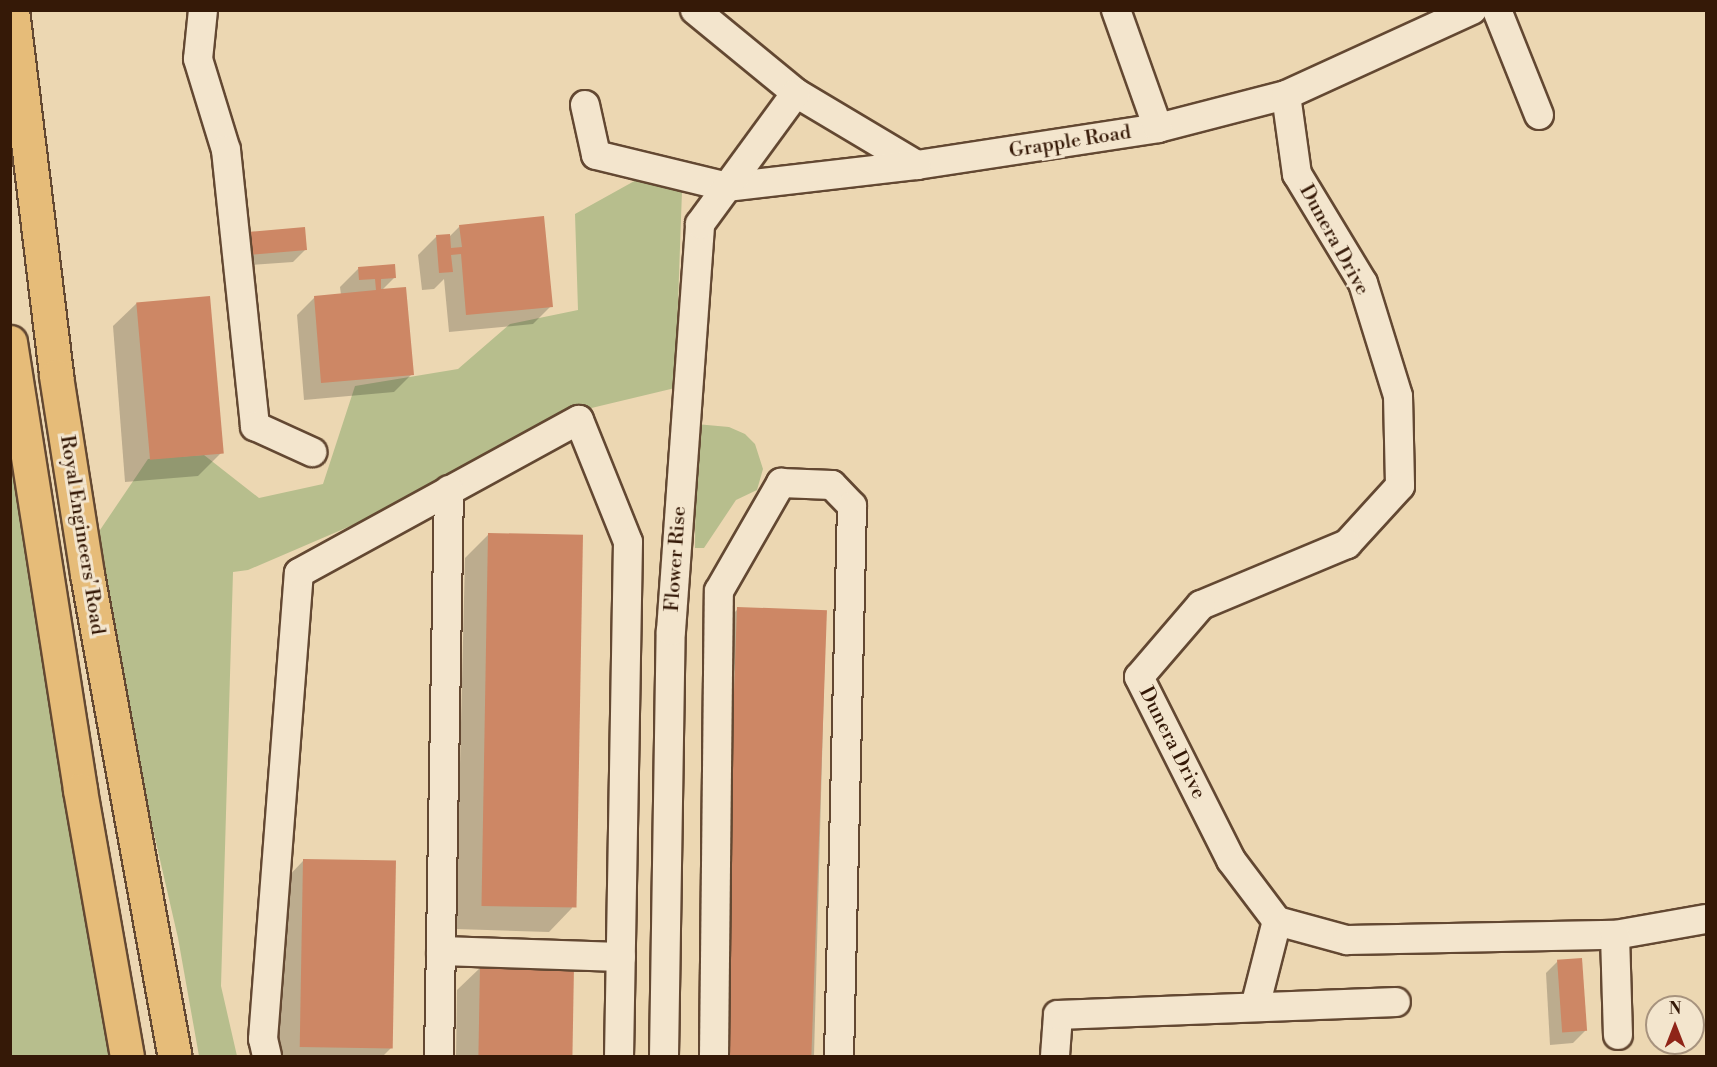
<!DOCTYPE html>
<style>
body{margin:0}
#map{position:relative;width:1717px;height:1067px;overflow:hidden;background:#ecd7b2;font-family:"Libre Bodoni",serif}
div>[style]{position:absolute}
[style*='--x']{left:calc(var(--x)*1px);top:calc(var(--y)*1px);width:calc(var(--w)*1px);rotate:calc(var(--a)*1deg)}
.green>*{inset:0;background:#b7be8d}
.shadow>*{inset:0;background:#0003}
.building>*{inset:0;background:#cd8765;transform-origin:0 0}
.roads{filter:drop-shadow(2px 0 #634832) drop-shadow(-2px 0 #634832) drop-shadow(0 2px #634832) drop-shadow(0 -2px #634832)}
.minor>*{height:28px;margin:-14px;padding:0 14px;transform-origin:14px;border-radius:14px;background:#f3e5cd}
.highway>*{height:33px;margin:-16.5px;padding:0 16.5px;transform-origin:16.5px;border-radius:16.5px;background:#e6bc79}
span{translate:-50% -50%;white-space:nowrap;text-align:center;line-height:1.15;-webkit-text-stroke:6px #f3e5cd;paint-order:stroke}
.street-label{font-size:20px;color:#351907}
.frame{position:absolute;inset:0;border:12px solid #351907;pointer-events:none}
.north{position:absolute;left:1645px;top:995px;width:60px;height:60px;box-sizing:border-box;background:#f3e5cd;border:2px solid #a7937e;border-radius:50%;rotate:0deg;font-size:16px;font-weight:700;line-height:24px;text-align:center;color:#351907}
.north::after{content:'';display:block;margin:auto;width:21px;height:27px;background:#8f2418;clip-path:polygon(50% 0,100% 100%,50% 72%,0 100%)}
</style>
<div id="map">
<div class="green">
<i style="clip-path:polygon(638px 179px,682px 191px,675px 388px,558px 416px,390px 509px,248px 570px,233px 572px,221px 986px,237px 1056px,199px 1056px,178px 938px,143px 786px,98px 533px,148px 459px,204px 455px,259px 498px,323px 484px,355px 386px,458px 369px,510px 324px,578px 310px,575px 214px)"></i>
<i style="clip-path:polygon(696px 424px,729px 427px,745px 434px,755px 444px,763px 469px,757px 490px,736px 500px,704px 548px,695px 548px)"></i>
<i style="clip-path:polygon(10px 460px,87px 915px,115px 1056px,11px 1056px)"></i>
</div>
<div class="shadow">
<i style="clip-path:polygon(460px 226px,551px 306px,533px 324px,449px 332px,444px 279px,434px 289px,422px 290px,418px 255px,436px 237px,448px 238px)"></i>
<i style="clip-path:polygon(236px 244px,305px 250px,293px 262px,237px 266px)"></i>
<i style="clip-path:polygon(358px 269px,394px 278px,381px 291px,412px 374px,394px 392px,304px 400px,297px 315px,315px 297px,341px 295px,340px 287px)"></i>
<i style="clip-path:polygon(137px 303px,221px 453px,198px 476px,125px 482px,113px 326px)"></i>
<i style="clip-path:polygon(489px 534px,572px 908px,549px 932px,456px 929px,465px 558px)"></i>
<i style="clip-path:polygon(738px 609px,826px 611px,814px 1056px,703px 1056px,714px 632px)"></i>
<i style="clip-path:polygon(304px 860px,391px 1048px,383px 1056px,278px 1056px,281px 884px)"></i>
<i style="clip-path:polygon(1558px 961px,1585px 1031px,1573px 1043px,1550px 1045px,1546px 973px)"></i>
<i style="clip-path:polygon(481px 967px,572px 969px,570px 1056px,456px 1056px,457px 990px)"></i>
</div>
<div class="building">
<i style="clip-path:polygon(544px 216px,553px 307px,466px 315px,461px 254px,451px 255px,453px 272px,439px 273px,436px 235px,450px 234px,451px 248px,462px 247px,459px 225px)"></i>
<i style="left:305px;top:227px;width:23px;height:58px;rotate:85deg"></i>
<i style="clip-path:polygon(395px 264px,396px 278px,381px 279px,381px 289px,406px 287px,414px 375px,321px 383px,314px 296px,376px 290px,375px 279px,359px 280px,358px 267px)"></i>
<i style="left:210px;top:296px;width:158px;height:74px;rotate:85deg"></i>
<i style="left:488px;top:533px;width:95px;height:373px;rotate:1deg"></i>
<i style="left:737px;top:607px;width:90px;height:449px;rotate:2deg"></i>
<i style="left:303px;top:859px;width:93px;height:188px;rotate:1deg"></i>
<i style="left:1582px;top:958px;width:73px;height:25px;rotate:86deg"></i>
<i style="left:480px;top:965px;width:94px;height:91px;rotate:1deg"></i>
</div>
<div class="roads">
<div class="minor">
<i style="--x:203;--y:10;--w:49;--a:95.8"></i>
<i style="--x:198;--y:59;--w:95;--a:72.9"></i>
<i style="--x:226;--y:150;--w:278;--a:84"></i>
<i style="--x:255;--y:426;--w:63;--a:24.5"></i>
<i style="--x:695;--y:10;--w:131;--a:39.4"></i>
<i style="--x:796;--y:93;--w:141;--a:30.8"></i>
<i style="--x:917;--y:165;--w:244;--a:-8.7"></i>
<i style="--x:1158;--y:128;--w:132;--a:-14.5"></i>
<i style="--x:1286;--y:95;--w:205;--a:-24.6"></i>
<i style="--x:1116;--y:10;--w:125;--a:70.4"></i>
<i style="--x:1497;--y:10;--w:113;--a:68.2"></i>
<i style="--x:1286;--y:95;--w:80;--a:82.1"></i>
<i style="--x:1297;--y:174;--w:127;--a:58.8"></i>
<i style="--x:1363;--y:283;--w:118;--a:72.8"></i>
<i style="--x:1398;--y:396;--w:90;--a:88.7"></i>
<i style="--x:1400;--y:486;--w:79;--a:132.4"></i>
<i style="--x:1347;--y:544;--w:158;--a:157.3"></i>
<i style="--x:1201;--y:605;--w:95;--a:130.7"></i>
<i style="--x:1139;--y:677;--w:205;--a:63.3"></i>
<i style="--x:1231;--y:860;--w:76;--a:53"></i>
<i style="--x:1277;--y:921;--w:73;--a:15.2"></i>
<i style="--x:1347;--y:940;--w:268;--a:-1.1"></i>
<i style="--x:1615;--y:935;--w:92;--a:-10"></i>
<i style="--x:585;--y:105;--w:51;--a:77.6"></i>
<i style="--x:596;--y:155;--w:135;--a:13.7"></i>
<i style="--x:727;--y:187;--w:191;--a:-6.6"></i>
<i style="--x:1615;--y:935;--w:100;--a:88.3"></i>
<i style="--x:441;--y:951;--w:180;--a:1.9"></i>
<i style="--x:1255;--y:1007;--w:89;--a:-75.7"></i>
<i style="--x:267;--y:1056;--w:17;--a:-103"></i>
<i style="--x:263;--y:1039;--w:467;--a:-85.6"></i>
<i style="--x:299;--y:573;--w:319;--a:-28.7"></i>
<i style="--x:579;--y:420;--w:131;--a:68.1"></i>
<i style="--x:628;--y:542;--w:514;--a:91"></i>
<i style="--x:439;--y:1056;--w:566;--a:-88.99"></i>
<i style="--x:664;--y:1056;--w:425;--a:-89.1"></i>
<i style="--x:671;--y:631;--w:408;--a:-85.9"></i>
<i style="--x:700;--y:224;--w:162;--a:-53.8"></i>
<i style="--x:714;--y:1056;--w:465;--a:-89.4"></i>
<i style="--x:719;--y:591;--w:125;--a:-60.1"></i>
<i style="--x:781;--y:483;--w:51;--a:2.2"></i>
<i style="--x:832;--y:485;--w:29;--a:46"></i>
<i style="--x:852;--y:506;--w:550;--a:91.35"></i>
<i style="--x:1055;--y:1056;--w:41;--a:-85.8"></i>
<i style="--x:1058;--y:1015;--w:338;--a:-2.2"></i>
</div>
<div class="highway">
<i style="--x:12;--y:10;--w:369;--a:83.1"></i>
<i style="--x:56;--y:376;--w:200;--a:81.1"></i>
<i style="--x:87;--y:574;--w:490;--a:79.7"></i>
<i style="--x:10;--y:342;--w:453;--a:81.1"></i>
<i style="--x:80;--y:790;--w:270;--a:80"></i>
</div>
</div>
<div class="street-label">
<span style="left:1070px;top:142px;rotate:-9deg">Grapple Road</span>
<span style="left:1334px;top:240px;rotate:61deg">Dunera Drive</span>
<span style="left:82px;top:535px;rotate:81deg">Royal Engineers' Road</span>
<span style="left:676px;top:559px;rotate:-86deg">Flower Rise</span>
<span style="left:1172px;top:743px;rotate:63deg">Dunera Drive</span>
</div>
<div class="frame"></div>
<div class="north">N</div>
</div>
